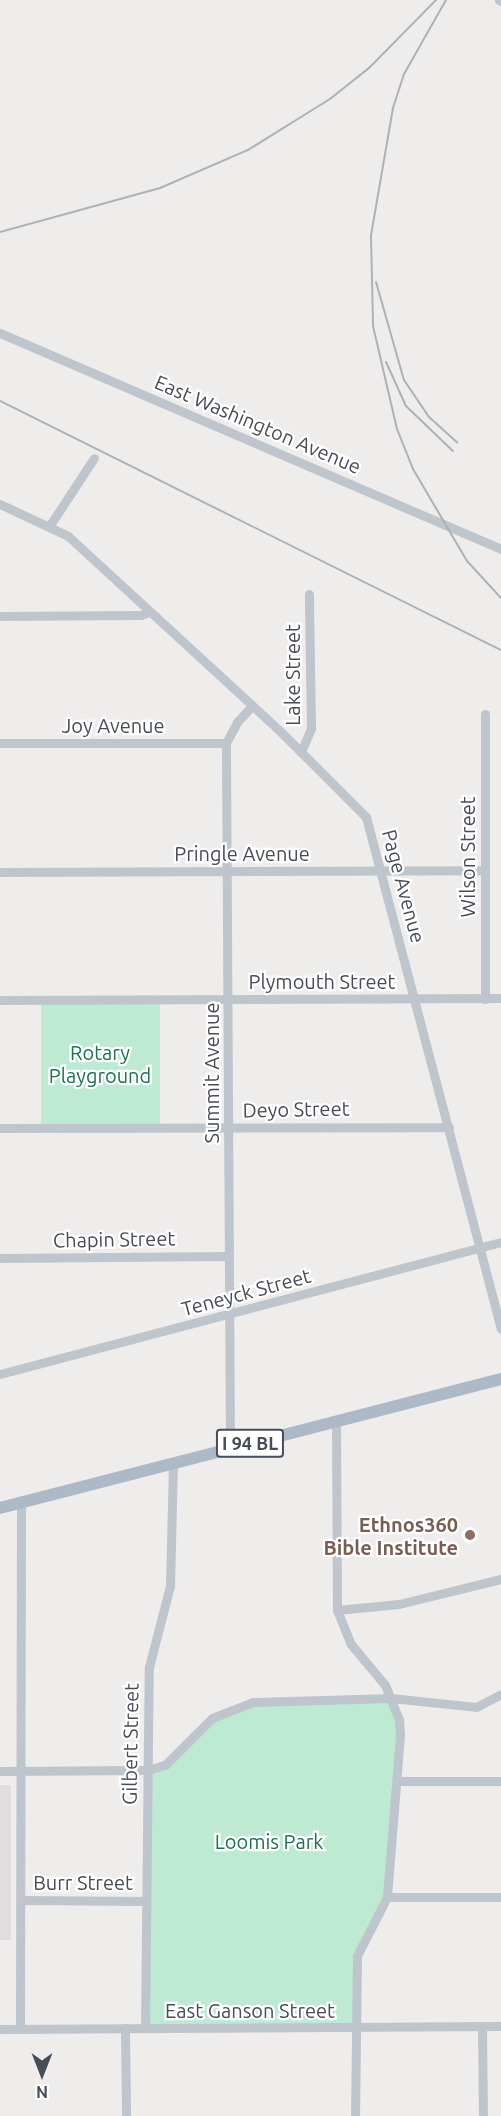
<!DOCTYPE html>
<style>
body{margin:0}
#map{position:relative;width:501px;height:2116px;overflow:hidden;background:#efecec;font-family:Ubuntu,sans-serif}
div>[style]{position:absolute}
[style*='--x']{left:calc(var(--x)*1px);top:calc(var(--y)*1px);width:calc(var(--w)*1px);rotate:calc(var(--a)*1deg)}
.education>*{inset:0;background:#dfdddd;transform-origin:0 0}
.green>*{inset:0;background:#bee9d3;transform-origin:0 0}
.minor>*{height:9px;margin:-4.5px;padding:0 4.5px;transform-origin:4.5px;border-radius:4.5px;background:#bec5cd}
.major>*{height:12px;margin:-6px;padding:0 6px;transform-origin:6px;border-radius:6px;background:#aeb9c8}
.rail>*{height:2px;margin:-1px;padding:0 1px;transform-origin:1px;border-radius:1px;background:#afb1b6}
.dots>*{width:16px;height:16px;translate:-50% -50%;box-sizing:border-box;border:3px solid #fff;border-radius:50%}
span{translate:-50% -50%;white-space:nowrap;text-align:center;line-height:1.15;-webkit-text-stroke:4.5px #fff;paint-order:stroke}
.shield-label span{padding:2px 4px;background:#fff;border:2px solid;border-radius:4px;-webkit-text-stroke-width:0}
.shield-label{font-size:18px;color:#464d57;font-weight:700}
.street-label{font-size:20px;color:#464d57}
.park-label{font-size:20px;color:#207050}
.education-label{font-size:20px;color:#785e54;font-weight:700}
.right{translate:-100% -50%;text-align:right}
.north{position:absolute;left:12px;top:2044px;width:60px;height:60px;-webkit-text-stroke:4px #fff;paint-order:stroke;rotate:180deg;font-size:16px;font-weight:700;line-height:24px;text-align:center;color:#464d57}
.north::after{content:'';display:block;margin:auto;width:21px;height:27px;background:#464d57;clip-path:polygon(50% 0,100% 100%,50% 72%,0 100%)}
</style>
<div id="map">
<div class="education">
<i style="left:0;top:1785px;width:11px;height:155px"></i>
</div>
<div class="green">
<i style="left:41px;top:1000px;width:119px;height:127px"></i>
<i style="clip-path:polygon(391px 1698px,400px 1735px,387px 1897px,357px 1957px,355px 2027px,145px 2028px,147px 1770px,179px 1755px,228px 1710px,283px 1701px)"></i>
</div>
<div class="minor">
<i style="--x:499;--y:0;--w:2;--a:27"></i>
<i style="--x:0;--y:333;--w:546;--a:23.32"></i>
<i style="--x:0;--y:504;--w:75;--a:25.2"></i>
<i style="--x:68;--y:536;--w:288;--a:42.6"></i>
<i style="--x:280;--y:731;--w:122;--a:45"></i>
<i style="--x:366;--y:817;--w:529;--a:75.23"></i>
<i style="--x:50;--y:525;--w:80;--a:-56.7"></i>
<i style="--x:0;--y:616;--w:141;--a:-0.4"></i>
<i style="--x:141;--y:615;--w:9;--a:-21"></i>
<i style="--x:0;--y:743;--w:226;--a:0"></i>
<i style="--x:301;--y:752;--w:26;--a:-67"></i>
<i style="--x:311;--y:728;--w:134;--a:-90.9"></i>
<i style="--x:0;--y:872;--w:485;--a:-0.2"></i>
<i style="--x:485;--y:999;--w:285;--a:-90"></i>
<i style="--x:0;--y:1000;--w:501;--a:-0.23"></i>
<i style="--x:0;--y:1128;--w:449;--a:-0.1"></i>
<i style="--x:0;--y:1258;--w:228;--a:-0.5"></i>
<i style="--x:0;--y:1374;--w:518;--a:-14.76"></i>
<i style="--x:336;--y:1420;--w:190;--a:89.7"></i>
<i style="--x:337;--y:1610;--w:35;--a:68"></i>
<i style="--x:350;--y:1643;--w:55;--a:50.2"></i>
<i style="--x:385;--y:1685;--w:38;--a:68"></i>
<i style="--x:399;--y:1720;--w:15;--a:86"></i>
<i style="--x:400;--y:1735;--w:163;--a:94.6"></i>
<i style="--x:387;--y:1897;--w:66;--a:117"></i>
<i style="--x:357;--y:1956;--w:160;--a:90.7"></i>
<i style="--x:230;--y:1448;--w:705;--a:-90.33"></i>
<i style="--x:226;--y:743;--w:24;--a:-62"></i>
<i style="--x:237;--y:722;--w:22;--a:-47"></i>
<i style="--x:337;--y:1610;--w:62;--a:-5.5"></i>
<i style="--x:399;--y:1604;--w:105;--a:-13.8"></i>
<i style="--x:0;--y:1771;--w:147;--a:-0.4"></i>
<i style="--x:147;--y:1770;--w:19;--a:-16"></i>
<i style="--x:165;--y:1765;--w:66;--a:-45"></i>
<i style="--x:212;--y:1718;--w:44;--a:-21.3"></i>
<i style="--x:253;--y:1702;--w:138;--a:-1.7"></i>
<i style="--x:391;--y:1698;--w:85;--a:6"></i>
<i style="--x:476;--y:1707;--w:28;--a:-27"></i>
<i style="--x:399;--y:1781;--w:102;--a:0"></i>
<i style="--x:387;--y:1897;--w:114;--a:0"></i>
<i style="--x:21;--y:1900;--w:124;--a:0.5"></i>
<i style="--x:482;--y:2027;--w:89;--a:89.4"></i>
<i style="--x:20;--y:2028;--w:525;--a:-89.89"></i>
<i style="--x:125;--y:2028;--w:88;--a:89.3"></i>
<i style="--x:145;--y:2028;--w:361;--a:-89.4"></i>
<i style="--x:149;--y:1667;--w:84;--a:-75.5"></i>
<i style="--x:170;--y:1586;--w:123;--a:-88.6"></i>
<i style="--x:0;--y:2029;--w:501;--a:-0.34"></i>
</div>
<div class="major">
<i style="--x:0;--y:1508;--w:517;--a:-14.44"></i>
</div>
<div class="rail">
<i style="--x:446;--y:0;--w:85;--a:119.6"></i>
<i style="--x:404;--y:74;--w:36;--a:108"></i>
<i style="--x:393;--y:108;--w:129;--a:99.8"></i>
<i style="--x:371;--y:235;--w:91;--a:88.7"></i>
<i style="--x:373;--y:326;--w:106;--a:76.9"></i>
<i style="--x:397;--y:429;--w:43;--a:68.2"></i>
<i style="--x:413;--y:469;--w:107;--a:59.6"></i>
<i style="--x:467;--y:561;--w:50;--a:47.4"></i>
<i style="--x:0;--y:232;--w:166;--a:-15.4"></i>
<i style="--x:160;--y:188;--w:96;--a:-23.4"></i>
<i style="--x:248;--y:150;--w:97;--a:-31.9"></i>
<i style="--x:330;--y:99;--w:50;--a:-38.5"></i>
<i style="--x:369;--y:68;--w:95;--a:-45.4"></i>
<i style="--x:376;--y:282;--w:102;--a:74.1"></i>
<i style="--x:404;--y:380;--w:45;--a:56"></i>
<i style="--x:429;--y:417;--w:38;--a:42"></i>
<i style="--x:386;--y:362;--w:48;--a:65.6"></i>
<i style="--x:406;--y:406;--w:65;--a:43.8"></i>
<i style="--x:0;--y:401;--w:559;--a:26.43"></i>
</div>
<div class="dots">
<i style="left:470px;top:1535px;background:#8d6e63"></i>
</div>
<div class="shield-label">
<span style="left:250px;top:1443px">I 94 BL</span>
</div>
<div class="street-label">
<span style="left:258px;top:424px;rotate:23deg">East Washington Avenue</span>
<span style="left:292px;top:675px;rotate:-90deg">Lake Street</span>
<span style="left:113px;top:725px">Joy Avenue</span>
<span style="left:242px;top:853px">Pringle Avenue</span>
<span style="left:467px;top:857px;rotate:-90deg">Wilson Street</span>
<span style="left:404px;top:886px;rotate:75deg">Page Avenue</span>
<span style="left:322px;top:981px">Plymouth Street</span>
<span style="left:211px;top:1073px;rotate:-90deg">Summit Avenue</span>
<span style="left:296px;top:1109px;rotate:-1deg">Deyo Street</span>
<span style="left:114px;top:1239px;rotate:-1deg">Chapin Street</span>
<span style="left:246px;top:1292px;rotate:-15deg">Teneyck Street</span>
<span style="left:130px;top:1744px;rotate:-89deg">Gilbert Street</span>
<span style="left:83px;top:1882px">Burr Street</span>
<span style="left:250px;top:2010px">East Ganson Street</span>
</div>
<div class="park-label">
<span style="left:100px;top:1064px">Rotary<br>Playground</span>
<span style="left:269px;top:1841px">Loomis Park</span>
</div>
<div class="education-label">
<span class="right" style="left:458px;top:1536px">Ethnos360<br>Bible Institute</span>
</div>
<div class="north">N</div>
</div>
